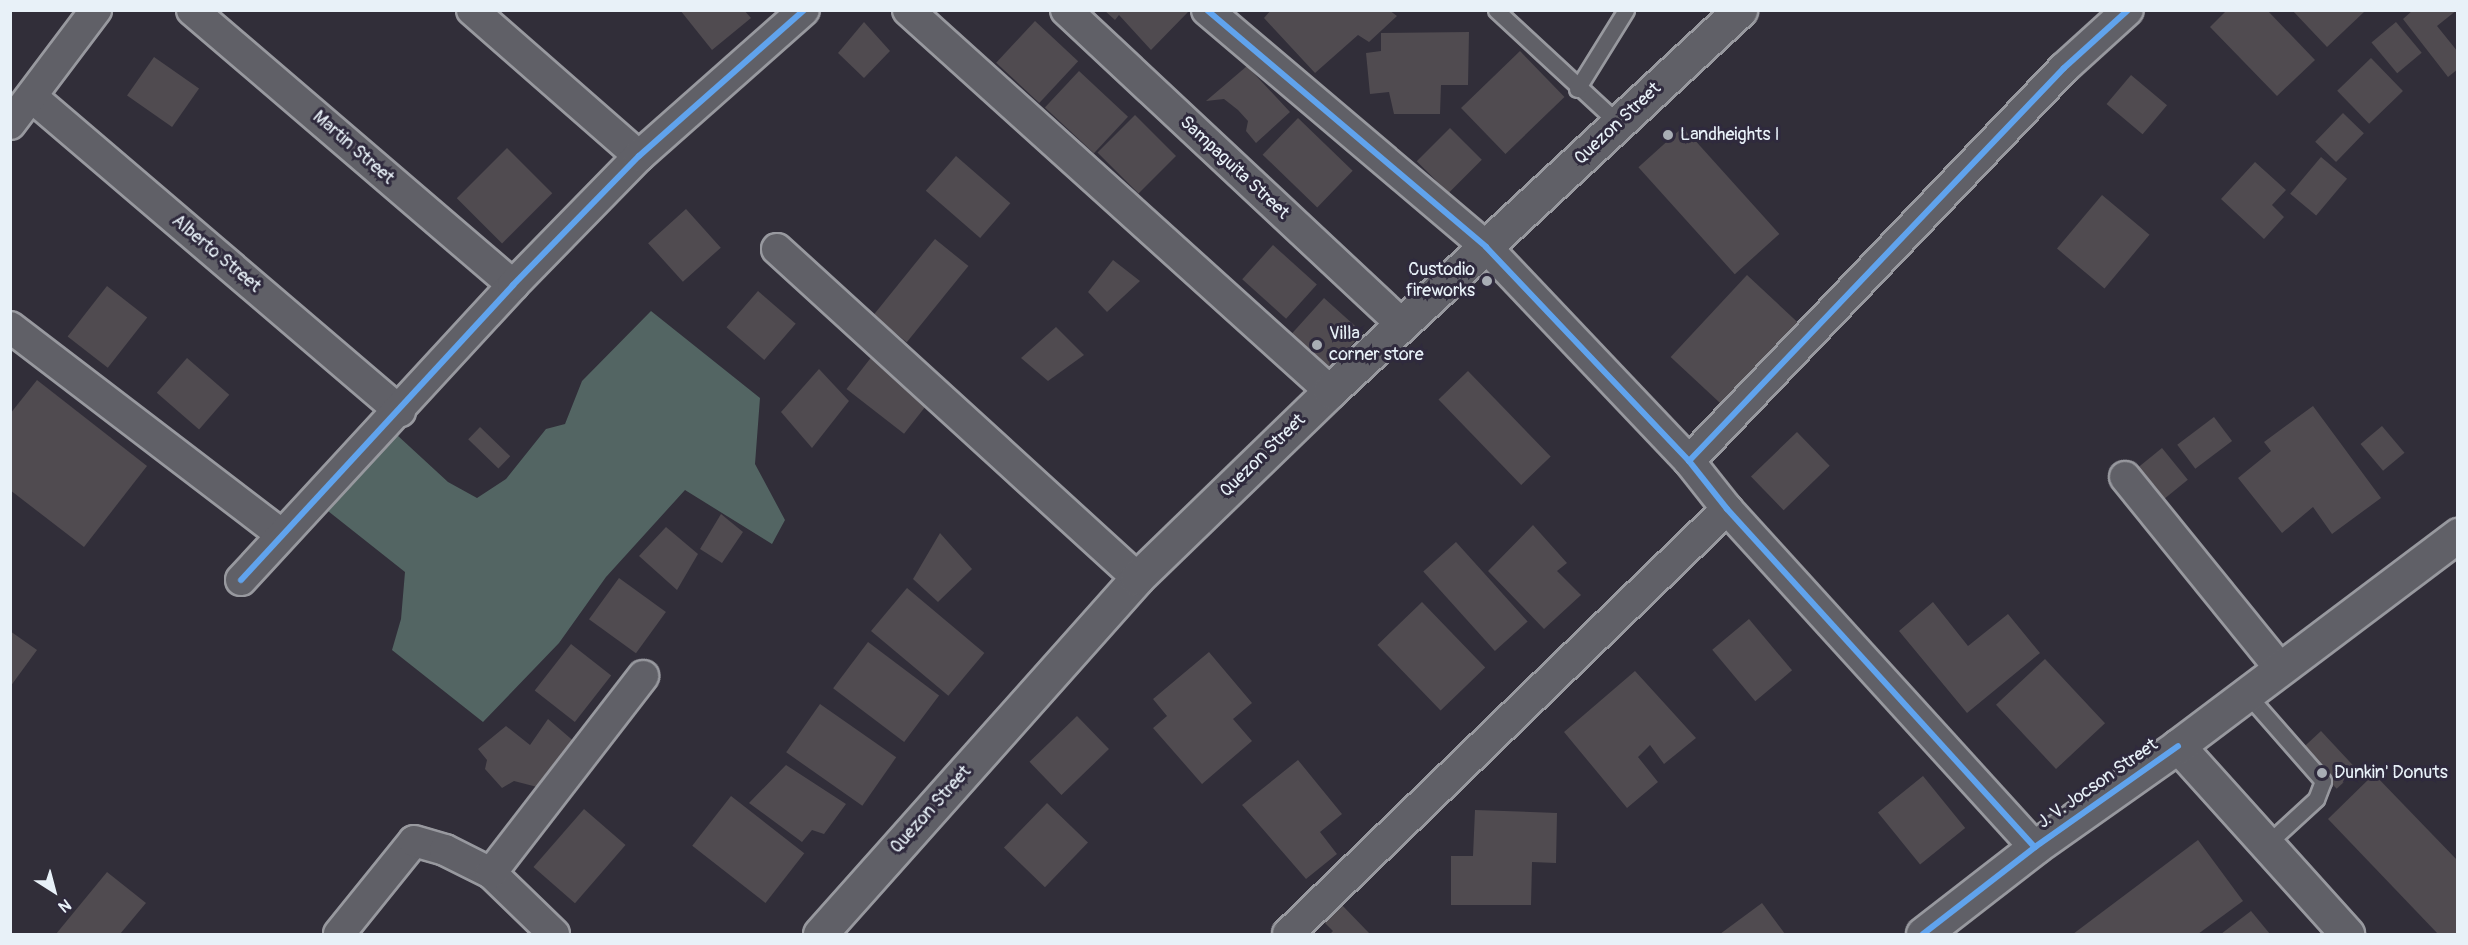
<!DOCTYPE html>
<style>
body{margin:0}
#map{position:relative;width:2468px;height:945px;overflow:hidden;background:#312e39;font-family:Pangolin,sans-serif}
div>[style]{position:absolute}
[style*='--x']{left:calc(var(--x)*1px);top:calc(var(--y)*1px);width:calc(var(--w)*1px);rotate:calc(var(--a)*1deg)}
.green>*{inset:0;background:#536563}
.building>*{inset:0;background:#504b50;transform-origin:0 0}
.roads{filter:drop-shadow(2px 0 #98999f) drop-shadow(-2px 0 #98999f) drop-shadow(0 2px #98999f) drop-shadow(0 -2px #98999f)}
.service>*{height:15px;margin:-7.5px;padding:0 7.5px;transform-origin:7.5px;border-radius:7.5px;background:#606067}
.minor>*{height:30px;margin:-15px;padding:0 15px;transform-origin:15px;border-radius:15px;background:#606067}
.secondary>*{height:33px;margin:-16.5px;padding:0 16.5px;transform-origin:16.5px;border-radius:16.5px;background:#606067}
.primary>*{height:33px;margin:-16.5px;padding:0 16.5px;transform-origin:16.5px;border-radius:16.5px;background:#606067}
.cycleway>*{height:6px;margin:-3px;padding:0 3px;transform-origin:3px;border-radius:3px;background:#60a3ed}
.dots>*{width:16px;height:16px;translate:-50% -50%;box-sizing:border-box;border:3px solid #2f2a3d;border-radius:50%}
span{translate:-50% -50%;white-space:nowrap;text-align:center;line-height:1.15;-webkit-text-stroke:6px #2f2a3d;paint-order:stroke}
.street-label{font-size:18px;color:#e8f1f8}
.poi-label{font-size:18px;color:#e8f1f8}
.left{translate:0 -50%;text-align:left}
.right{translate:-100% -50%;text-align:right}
.frame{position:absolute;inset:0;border:12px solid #e8f1f8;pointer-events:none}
.north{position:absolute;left:24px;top:861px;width:60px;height:60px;-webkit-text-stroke:4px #2f2a3d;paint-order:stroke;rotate:144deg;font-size:16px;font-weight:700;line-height:24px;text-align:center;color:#e8f1f8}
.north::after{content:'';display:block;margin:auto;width:21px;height:27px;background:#e8f1f8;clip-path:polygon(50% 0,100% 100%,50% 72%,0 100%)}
</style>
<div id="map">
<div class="green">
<i style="clip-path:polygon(651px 311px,760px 398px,755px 464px,785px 520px,772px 544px,685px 490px,606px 577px,559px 643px,483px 722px,392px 650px,401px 619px,405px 572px,328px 511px,397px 435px,448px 482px,477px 498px,506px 479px,546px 429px,565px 424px,582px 381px)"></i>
</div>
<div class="building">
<i style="clip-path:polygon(680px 10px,744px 10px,751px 18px,712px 50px)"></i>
<i style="clip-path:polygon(1104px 10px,1187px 10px,1188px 12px,1151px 50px,1119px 15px,1115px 20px)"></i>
<i style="clip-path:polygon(1271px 10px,1389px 10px,1397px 16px,1369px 42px,1358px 35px,1315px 73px,1264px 18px)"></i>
<i style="clip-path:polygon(2227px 10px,2267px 10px,2315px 60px,2277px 96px,2210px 27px)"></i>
<i style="clip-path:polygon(2292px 10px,2362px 10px,2364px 12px,2327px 47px)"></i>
<i style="clip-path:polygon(2413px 10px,2457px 10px,2437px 26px,2458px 52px,2458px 69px,2448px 77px,2403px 19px)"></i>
<i style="left:1035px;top:21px;width:59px;height:57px;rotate:43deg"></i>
<i style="clip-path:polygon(864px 22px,890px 51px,864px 78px,838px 53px)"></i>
<i style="left:2396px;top:22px;width:40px;height:32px;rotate:50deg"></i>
<i style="clip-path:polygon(1469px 32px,1468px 85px,1441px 85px,1440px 114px,1394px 114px,1389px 92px,1370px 94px,1366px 53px,1381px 51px,1381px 33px)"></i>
<i style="left:1520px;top:51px;width:64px;height:82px;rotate:46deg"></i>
<i style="left:154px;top:57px;width:55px;height:47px;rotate:35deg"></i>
<i style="left:2371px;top:58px;width:46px;height:47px;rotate:46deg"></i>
<i style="clip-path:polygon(1247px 66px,1290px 112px,1256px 143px,1246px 131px,1248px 121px,1238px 110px,1224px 99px,1206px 101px)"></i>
<i style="left:1079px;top:71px;width:67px;height:50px;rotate:43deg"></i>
<i style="left:2131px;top:75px;width:47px;height:38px;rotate:40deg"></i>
<i style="left:2343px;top:113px;width:29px;height:40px;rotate:44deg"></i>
<i style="left:1135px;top:115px;width:58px;height:53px;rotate:45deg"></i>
<i style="left:1298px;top:118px;width:76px;height:51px;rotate:44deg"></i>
<i style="left:1683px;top:127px;width:144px;height:60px;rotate:48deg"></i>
<i style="left:1450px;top:128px;width:45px;height:47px;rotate:45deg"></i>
<i style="left:507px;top:148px;width:64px;height:71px;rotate:45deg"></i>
<i style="left:956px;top:156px;width:72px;height:46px;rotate:41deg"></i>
<i style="left:2321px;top:157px;width:34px;height:48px;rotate:40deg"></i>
<i style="clip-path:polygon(2255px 162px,2286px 190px,2272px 205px,2284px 217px,2264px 239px,2221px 199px)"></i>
<i style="left:2102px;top:195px;width:62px;height:70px;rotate:40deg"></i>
<i style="left:686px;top:209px;width:52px;height:51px;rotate:48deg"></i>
<i style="left:935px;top:239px;width:43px;height:98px;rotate:39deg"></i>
<i style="left:1273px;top:245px;width:59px;height:46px;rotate:42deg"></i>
<i style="clip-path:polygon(1113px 260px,1140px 281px,1107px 312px,1088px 292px)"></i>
<i style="left:1747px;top:275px;width:75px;height:112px;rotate:43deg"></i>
<i style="left:107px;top:286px;width:51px;height:64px;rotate:38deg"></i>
<i style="left:758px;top:291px;width:50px;height:48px;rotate:41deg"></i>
<i style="left:1324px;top:298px;width:52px;height:55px;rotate:42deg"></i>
<i style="clip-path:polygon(1056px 327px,1084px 355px,1048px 381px,1021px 358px)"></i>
<i style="left:873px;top:355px;width:73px;height:43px;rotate:38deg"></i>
<i style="left:187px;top:358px;width:56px;height:46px;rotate:41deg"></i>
<i style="clip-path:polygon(819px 369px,849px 401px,812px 448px,781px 412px)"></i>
<i style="left:1468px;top:371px;width:119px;height:41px;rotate:46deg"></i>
<i style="clip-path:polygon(37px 380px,147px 466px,84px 547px,10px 490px,10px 414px)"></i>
<i style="clip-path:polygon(2313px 406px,2381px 498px,2332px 534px,2313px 507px,2282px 533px,2238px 478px,2271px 451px,2264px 442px)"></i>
<i style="left:2214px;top:417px;width:30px;height:46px;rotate:53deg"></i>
<i style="left:2382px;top:426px;width:35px;height:28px;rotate:50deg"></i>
<i style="left:480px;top:427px;width:42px;height:17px;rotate:44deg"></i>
<i style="left:1797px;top:432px;width:47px;height:64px;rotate:46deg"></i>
<i style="left:2162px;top:448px;width:41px;height:36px;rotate:51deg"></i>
<i style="clip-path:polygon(721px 514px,743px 532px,722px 563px,700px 549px)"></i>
<i style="clip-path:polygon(1533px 525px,1567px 563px,1557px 571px,1581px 595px,1544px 629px,1488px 571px)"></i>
<i style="clip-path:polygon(666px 527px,698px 554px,677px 590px,639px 556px)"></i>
<i style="clip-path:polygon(940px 533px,972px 569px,938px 602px,913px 579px)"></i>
<i style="left:1456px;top:542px;width:107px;height:44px;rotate:48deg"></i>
<i style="left:619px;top:578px;width:58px;height:51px;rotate:36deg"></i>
<i style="left:907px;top:588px;width:101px;height:56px;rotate:40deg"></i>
<i style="left:1422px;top:602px;width:91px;height:62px;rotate:46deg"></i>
<i style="clip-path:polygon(1933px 602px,1968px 646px,2008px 614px,2040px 653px,1967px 713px,1899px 631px)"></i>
<i style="left:1749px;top:619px;width:67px;height:48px;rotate:50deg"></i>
<i style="clip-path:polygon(10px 631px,37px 650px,10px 687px)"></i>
<i style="left:868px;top:642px;width:89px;height:58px;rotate:37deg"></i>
<i style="left:571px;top:644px;width:51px;height:59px;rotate:38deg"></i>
<i style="clip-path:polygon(1209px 652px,1252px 703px,1233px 719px,1252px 741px,1202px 784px,1153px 728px,1167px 716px,1153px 699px)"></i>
<i style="left:2045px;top:659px;width:88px;height:67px;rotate:47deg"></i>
<i style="clip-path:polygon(1635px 671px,1696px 738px,1664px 764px,1650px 745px,1638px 757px,1658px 782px,1627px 808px,1564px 732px)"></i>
<i style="left:820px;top:704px;width:93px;height:59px;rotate:35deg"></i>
<i style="left:1077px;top:716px;width:46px;height:66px;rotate:46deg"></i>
<i style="clip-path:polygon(548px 719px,577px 744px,541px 788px,514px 781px,502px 788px,485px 769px,487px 760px,478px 749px,506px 726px,530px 745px)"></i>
<i style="left:2321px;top:731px;width:53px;height:28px;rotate:47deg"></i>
<i style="clip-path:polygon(1298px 760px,1342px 814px,1320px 832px,1337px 854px,1306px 879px,1242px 805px)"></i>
<i style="clip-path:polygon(786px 765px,846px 804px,824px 834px,812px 830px,802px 842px,749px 803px)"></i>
<i style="clip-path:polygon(2374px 774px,2458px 861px,2458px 934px,2438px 934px,2328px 819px)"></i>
<i style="left:1923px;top:776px;width:67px;height:58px;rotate:51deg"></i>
<i style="left:731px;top:796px;width:93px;height:63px;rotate:38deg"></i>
<i style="left:1047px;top:803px;width:57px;height:62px;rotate:44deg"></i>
<i style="left:584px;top:809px;width:55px;height:77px;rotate:41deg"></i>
<i style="clip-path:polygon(1475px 810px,1557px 813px,1556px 863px,1532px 862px,1531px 905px,1451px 905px,1451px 856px,1473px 856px)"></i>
<i style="clip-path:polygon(2198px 840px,2243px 901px,2198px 934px,2073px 934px)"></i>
<i style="clip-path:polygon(107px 872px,146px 903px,120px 934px,56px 934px)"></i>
<i style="clip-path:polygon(1339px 902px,1370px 934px,1330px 934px,1333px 931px,1321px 919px)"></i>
<i style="clip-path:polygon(1762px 903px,1785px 934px,1720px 934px)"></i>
<i style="clip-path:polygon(2251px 911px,2270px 934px,2221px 934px)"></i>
</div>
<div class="roads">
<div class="service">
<i style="--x:1496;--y:10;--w:166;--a:42.8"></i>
<i style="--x:1577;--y:89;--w:93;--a:-58.2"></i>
<i style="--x:2246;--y:693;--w:117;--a:48.8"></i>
<i style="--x:2323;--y:781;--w:19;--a:111"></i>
<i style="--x:2316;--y:799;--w:68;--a:137.4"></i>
</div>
<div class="minor">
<i style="--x:192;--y:10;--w:423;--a:40.6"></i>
<i style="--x:472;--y:10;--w:222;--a:41.2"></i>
<i style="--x:908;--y:10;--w:569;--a:42.08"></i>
<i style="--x:1066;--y:10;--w:461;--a:43.1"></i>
<i style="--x:1207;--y:10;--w:366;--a:40.3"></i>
<i style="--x:1486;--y:247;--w:295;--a:46.5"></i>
<i style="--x:1689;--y:461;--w:61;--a:51.6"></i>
<i style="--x:1727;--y:509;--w:457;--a:47.7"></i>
<i style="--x:32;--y:97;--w:484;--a:40.5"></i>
<i style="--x:10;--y:124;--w:143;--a:-53"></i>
<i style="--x:777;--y:249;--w:488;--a:42.4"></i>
<i style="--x:10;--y:327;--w:342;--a:37.4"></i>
<i style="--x:1689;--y:461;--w:543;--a:-46.34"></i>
<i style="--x:2064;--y:68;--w:86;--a:-42.2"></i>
<i style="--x:2125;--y:477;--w:245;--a:51"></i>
<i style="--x:241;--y:580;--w:401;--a:-47.3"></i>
<i style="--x:513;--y:285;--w:180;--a:-45.7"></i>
<i style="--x:639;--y:156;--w:220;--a:-41.5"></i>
<i style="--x:339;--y:934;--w:119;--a:-51.1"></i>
<i style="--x:414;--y:841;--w:32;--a:16"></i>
<i style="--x:445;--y:850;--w:51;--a:26.6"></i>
<i style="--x:554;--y:934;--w:88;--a:-135.9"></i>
<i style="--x:491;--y:873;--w:249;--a:-52.3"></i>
<i style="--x:1288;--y:934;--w:611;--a:-44.07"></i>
</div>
<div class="secondary">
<i style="--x:820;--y:934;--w:477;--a:-48.3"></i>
<i style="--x:1137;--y:578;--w:269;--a:-44.1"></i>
<i style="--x:1330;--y:391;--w:560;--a:-42.9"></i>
</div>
<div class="primary">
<i style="--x:2178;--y:746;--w:253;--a:48"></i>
<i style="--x:1923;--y:934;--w:142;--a:-37.8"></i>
<i style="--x:2035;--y:847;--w:175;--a:-35.2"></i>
<i style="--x:2178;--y:746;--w:351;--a:-37"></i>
</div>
</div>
<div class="cycleway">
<i style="--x:1207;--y:10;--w:366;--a:40.3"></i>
<i style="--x:1486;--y:247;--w:295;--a:46.5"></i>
<i style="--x:1689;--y:461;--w:61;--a:51.6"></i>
<i style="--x:1727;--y:509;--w:457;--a:47.7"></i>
<i style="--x:1689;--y:461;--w:543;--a:-46.34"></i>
<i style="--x:2064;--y:68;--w:86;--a:-42.2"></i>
<i style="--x:241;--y:580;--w:401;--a:-47.3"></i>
<i style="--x:513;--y:285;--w:180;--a:-45.7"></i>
<i style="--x:639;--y:156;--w:220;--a:-41.5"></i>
<i style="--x:1923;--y:934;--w:142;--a:-37.8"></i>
<i style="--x:2035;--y:847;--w:175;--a:-35.2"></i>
</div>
<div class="dots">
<i style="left:1668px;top:135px;background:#a8adb5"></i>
<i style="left:1487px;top:281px;background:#a8adb5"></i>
<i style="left:1317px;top:345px;background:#a8adb5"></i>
<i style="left:2322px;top:773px;background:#a8adb5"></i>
</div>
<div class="street-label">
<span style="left:1618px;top:124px;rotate:-43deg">Quezon Street</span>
<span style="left:353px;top:148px;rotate:41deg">Martin Street</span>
<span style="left:1234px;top:168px;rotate:43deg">Sampaguita Street</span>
<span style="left:216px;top:254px;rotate:40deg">Alberto Street</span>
<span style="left:1263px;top:456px;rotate:-44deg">Quezon Street</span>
<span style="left:2098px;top:784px;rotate:-35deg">J. V. Jocson Street</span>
<span style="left:931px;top:810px;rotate:-48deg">Quezon Street</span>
</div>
<div class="poi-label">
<span class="left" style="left:1680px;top:135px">Landheights I</span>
<span class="right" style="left:1475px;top:281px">Custodio<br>fireworks</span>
<span class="left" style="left:1329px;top:345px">Villa<br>corner store</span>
<span class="left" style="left:2334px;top:773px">Dunkin' Donuts</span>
</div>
<div class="frame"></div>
<div class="north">N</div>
</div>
